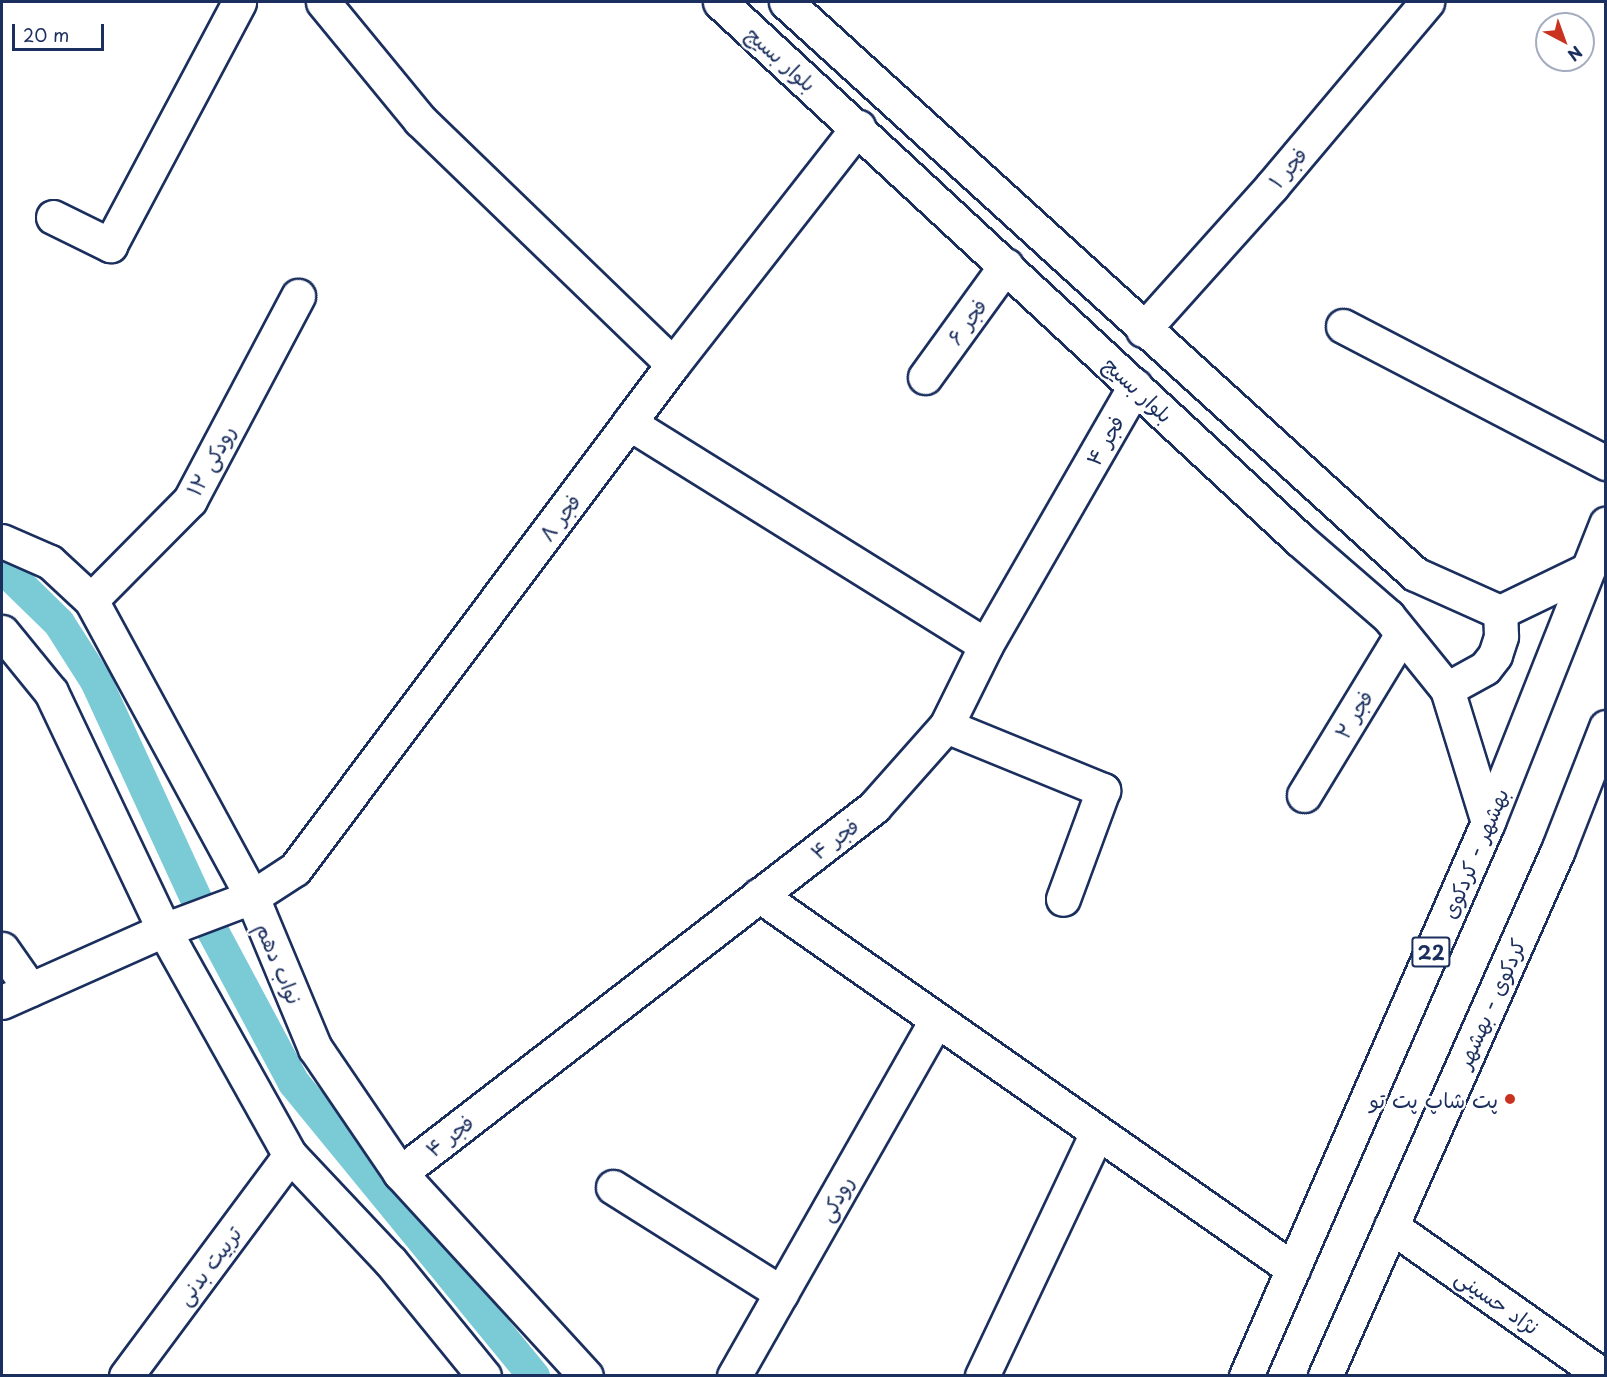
<!DOCTYPE html>
<meta charset="utf-8">
<style>
body{margin:0}
#map{position:relative;width:1607px;height:1377px;overflow:hidden;background:#fff;font-family:"Playpen Sans","Playpen Sans Arabic",sans-serif}
div>[style]{position:absolute}
[style*='--x']{left:calc(var(--x)*1px);top:calc(var(--y)*1px);width:calc(var(--w)*1px);rotate:calc(var(--a)*1deg)}
.canal>*{height:32px;margin:-16px;padding:0 16px;transform-origin:16px;border-radius:16px;background:#7bcbd7}
.roads{filter:drop-shadow(2px 0 #1b2f5e) drop-shadow(-2px 0 #1b2f5e) drop-shadow(0 2px #1b2f5e) drop-shadow(0 -2px #1b2f5e)}
.street>*{height:33px;margin:-16.5px;padding:0 16.5px;transform-origin:16.5px;border-radius:16.5px;background:#fff}
.secondary>*{height:33px;margin:-16.5px;padding:0 16.5px;transform-origin:16.5px;border-radius:16.5px;background:#fff}
.highway>*{height:33px;margin:-16.5px;padding:0 16.5px;transform-origin:16.5px;border-radius:16.5px;background:#fff}
.dots>*{width:16px;height:16px;translate:-50% -50%;box-sizing:border-box;border:3px solid #fff;border-radius:50%}
span{translate:-50% -50%;white-space:nowrap;text-align:center;line-height:1.15;-webkit-text-stroke:4.5px #fff;paint-order:stroke}
.shield-label span{padding:2px 4px;background:#fff;border:2px solid;border-radius:4px;-webkit-text-stroke-width:0}
.shield-label{font-size:20px;color:#1b2f5e;font-weight:700}
.street-label{font-size:21px;color:#1b2f5e}
.poi-label{font-size:21px;color:#1b2f5e}
.right{translate:-100% -50%;text-align:right}
.frame{position:absolute;inset:0;border:3px solid #1b2f5e;pointer-events:none}
.north{position:absolute;left:1535px;top:12px;width:60px;height:60px;box-sizing:border-box;background:#fff;border:2px solid #a4acbf;border-radius:50%;rotate:139deg;font-size:16px;font-weight:700;line-height:24px;text-align:center;color:#1b2f5e}
.north::after{content:'';display:block;margin:auto;width:21px;height:27px;background:#c8321e;clip-path:polygon(50% 0,100% 100%,50% 72%,0 100%)}
.scale{position:absolute;left:12px;top:24px;width:92px;height:27px;box-sizing:border-box;border:3px solid #1b2f5e;border-top:0;padding-left:8px;font-size:18px;line-height:21px;white-space:nowrap;color:#1b2f5e;-webkit-text-stroke:4px #fff;paint-order:stroke}
</style>
<div id="map">
<div class="canal">
<i style="--x:2;--y:573;--w:11;--a:22"></i>
<i style="--x:12;--y:577;--w:66;--a:44.4"></i>
<i style="--x:59;--y:623;--w:69;--a:57.5"></i>
<i style="--x:96;--y:681;--w:251;--a:65.3"></i>
<i style="--x:201;--y:909;--w:197;--a:61.9"></i>
<i style="--x:294;--y:1083;--w:379;--a:50.7"></i>
</div>
<div class="roads">
<div class="street">
<i style="--x:323;--y:2;--w:153;--a:50.6"></i>
<i style="--x:420;--y:120;--w:351;--a:44"></i>
<i style="--x:53;--y:217;--w:64;--a:26.2"></i>
<i style="--x:110;--y:245;--w:275;--a:-62"></i>
<i style="--x:1343;--y:326;--w:297;--a:27.5"></i>
<i style="--x:1143;--y:330;--w:193;--a:-48.1"></i>
<i style="--x:1272;--y:186;--w:241;--a:-49.9"></i>
<i style="--x:925;--y:377;--w:138;--a:-54.1"></i>
<i style="--x:629;--y:423;--w:420;--a:31.9"></i>
<i style="--x:91;--y:600;--w:141;--a:-45.3"></i>
<i style="--x:190;--y:500;--w:231;--a:-62.1"></i>
<i style="--x:946;--y:726;--w:170;--a:22.2"></i>
<i style="--x:1103;--y:790;--w:116;--a:110.2"></i>
<i style="--x:1304;--y:795;--w:188;--a:-58.7"></i>
<i style="--x:759;--y:895;--w:652;--a:35.01"></i>
<i style="--x:2;--y:949;--w:49;--a:55"></i>
<i style="--x:613;--y:1187;--w:199;--a:32.2"></i>
<i style="--x:1391;--y:1226;--w:261;--a:35.2"></i>
<i style="--x:734;--y:1376;--w:409;--a:-60.4"></i>
<i style="--x:982;--y:1376;--w:269;--a:-64.7"></i>
</div>
<div class="secondary">
<i style="--x:720;--y:2;--w:790;--a:42.84"></i>
<i style="--x:1299;--y:539;--w:118;--a:40.9"></i>
<i style="--x:1388;--y:616;--w:94;--a:51.1"></i>
<i style="--x:1447;--y:689;--w:139;--a:72.9"></i>
<i style="--x:786;--y:2;--w:850;--a:42.28"></i>
<i style="--x:1415;--y:574;--w:93;--a:24.1"></i>
<i style="--x:1500;--y:612;--w:97;--a:-25.8"></i>
<i style="--x:2;--y:541;--w:52;--a:23.6"></i>
<i style="--x:50;--y:562;--w:56;--a:42.8"></i>
<i style="--x:91;--y:600;--w:338;--a:61.5"></i>
<i style="--x:252;--y:897;--w:164;--a:67.4"></i>
<i style="--x:315;--y:1048;--w:151;--a:55.8"></i>
<i style="--x:400;--y:1173;--w:275;--a:47.5"></i>
<i style="--x:2;--y:632;--w:77;--a:50.8"></i>
<i style="--x:51;--y:692;--w:263;--a:64.6"></i>
<i style="--x:164;--y:930;--w:258;--a:60.8"></i>
<i style="--x:290;--y:1155;--w:147;--a:46.7"></i>
<i style="--x:391;--y:1262;--w:147;--a:50.8"></i>
<i style="--x:1447;--y:689;--w:43;--a:-28.9"></i>
<i style="--x:1485;--y:668;--w:16;--a:-52"></i>
<i style="--x:1495;--y:655;--w:20;--a:-72"></i>
<i style="--x:1501;--y:636;--w:24;--a:-92"></i>
<i style="--x:2;--y:1002;--w:177;--a:-24"></i>
<i style="--x:164;--y:930;--w:94;--a:-20.6"></i>
<i style="--x:252;--y:897;--w:51;--a:-33.1"></i>
<i style="--x:295;--y:869;--w:631;--a:-53.18"></i>
<i style="--x:673;--y:364;--w:301;--a:-52"></i>
<i style="--x:400;--y:1173;--w:599;--a:-37.67"></i>
<i style="--x:874;--y:807;--w:108;--a:-48.4"></i>
<i style="--x:946;--y:726;--w:90;--a:-63.7"></i>
<i style="--x:986;--y:645;--w:299;--a:-60.1"></i>
<i style="--x:126;--y:1376;--w:275;--a:-53.4"></i>
</div>
<div class="highway">
<i style="--x:1246;--y:1376;--w:605;--a:-66.4"></i>
<i style="--x:1488;--y:822;--w:321;--a:-68.4"></i>
<i style="--x:1325;--y:1376;--w:575;--a:-66.11"></i>
<i style="--x:1558;--y:850;--w:132;--a:-68.7"></i>
</div>
</div>
<div class="dots">
<i style="left:1510px;top:1099px;background:#c8321e"></i>
</div>
<div class="shield-label">
<span style="left:1431px;top:952px">22</span>
</div>
<div class="street-label">
<span style="left:782px;top:58px;rotate:42deg">بلوار بسیج</span>
<span style="left:1287px;top:167px;rotate:-50deg">فجر ۱</span>
<span style="left:966px;top:321px;rotate:-54deg">فجر ۶</span>
<span style="left:1139px;top:389px;rotate:43deg">بلوار بسیج</span>
<span style="left:1104px;top:440px;rotate:-60deg">فجر ۴</span>
<span style="left:210px;top:460px;rotate:-61deg">رودکی ۱۲</span>
<span style="left:559px;top:517px;rotate:-53deg">فجر ۸</span>
<span style="left:1353px;top:714px;rotate:-59deg">فجر ۲</span>
<span style="left:834px;top:838px;rotate:-37deg">فجر ۴</span>
<span style="left:1474px;top:853px;rotate:-67deg">بهشهر - کردکوی</span>
<span style="left:280px;top:963px;rotate:67deg">نواب دهم</span>
<span style="left:1490px;top:1003px;rotate:-66deg">کردکوی - بهشهر</span>
<span style="left:449px;top:1135px;rotate:-38deg">فجر ۴</span>
<span style="left:835px;top:1198px;rotate:-60deg">رودکی</span>
<span style="left:208px;top:1265px;rotate:-53deg">تربیت بدنی</span>
<span style="left:1498px;top:1301px;rotate:35deg">نژاد حسینی</span>
</div>
<div class="poi-label">
<span class="right" style="left:1498px;top:1099px">پت شاپ پت تو</span>
</div>
<div class="frame"></div>
<div class="north">N</div>
<div class="scale">20 m</div>
</div>
